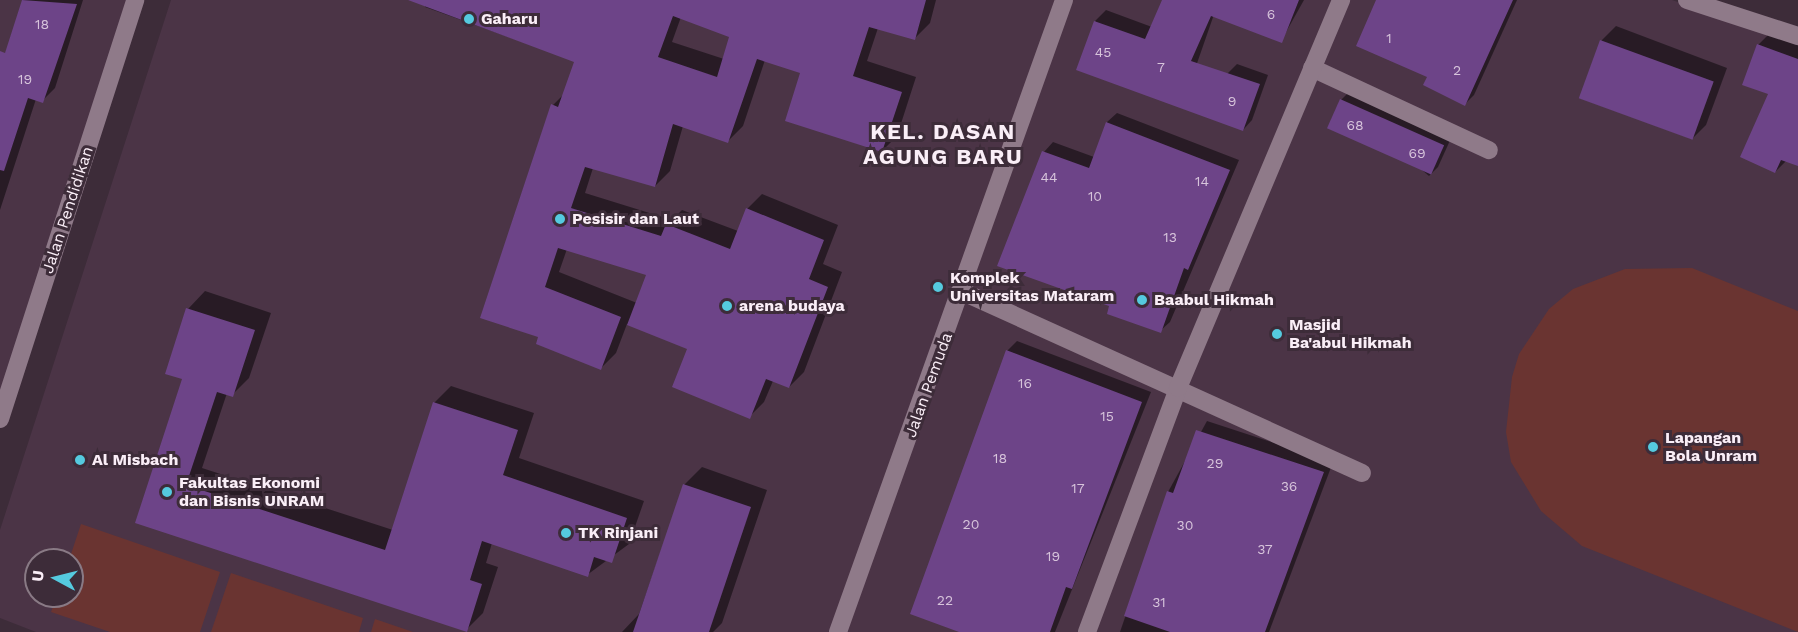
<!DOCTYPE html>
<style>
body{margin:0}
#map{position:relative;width:1798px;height:632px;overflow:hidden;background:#3d2c39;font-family:"Work Sans",sans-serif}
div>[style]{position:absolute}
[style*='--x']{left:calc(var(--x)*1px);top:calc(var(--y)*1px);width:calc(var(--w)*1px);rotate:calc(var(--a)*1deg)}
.built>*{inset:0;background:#4b3446}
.green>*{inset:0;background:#6a3431}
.shadow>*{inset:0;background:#0007}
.building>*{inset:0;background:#6d4488;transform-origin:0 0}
.street>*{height:18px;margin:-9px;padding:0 9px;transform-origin:9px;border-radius:9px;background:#8f7a89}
.secondary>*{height:18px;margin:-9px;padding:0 9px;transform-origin:9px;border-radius:9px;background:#8f7a89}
.dots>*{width:16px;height:16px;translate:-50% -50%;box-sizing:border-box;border:3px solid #3d2c39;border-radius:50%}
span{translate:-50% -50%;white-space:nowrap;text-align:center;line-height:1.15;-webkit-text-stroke:6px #3d2c39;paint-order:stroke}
.number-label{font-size:14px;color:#d7c4db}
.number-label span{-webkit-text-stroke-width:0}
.poi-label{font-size:16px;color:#faeef7;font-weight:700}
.left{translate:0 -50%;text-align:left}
.street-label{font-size:16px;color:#faeef7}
.district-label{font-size:22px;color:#faeef7;font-weight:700;letter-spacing:1.5px}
.north{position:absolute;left:24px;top:548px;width:60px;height:60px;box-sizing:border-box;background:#3d2c39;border:2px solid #897a85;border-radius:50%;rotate:277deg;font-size:16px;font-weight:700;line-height:24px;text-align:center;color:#faeef7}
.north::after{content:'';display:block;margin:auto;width:21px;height:27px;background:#55cadf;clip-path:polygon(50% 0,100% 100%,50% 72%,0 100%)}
</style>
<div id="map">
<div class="built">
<i style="clip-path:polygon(0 0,128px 0,0 392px)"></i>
<i style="clip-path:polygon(evenodd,171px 0,1672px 0,1798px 43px,1798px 632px,36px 632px,0 618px,0 530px,171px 0,36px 560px,72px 560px,72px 596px,36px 596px,36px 560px)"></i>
</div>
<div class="green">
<i style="clip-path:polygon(1692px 268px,1798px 311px,1798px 632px,1582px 546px,1541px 511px,1511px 462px,1506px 432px,1512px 377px,1519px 354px,1549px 309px,1573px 289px,1625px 269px)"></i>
<i style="clip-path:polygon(81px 524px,220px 572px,200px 632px,110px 632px,51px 612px,57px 596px,72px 596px,69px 560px)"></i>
<i style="clip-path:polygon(231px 573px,363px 618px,359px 632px,211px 632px)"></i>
<i style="clip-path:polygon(375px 619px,413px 632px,371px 632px)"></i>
</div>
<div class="shadow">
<i style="clip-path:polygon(23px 0,83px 0,55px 88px,42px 101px,36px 99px,0 210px,0 70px)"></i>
<i style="clip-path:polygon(evenodd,428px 0,936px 0,930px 23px,915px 38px,878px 28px,867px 61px,916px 77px,897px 136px,882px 151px,802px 72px,765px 60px,743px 126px,728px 141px,683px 126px,670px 171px,655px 186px,593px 168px,585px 193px,672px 220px,682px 210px,738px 231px,747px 209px,762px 194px,838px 225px,823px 264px,842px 272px,804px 372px,789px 387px,773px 381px,764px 402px,749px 417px,689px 348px,627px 324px,616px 353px,601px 368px,540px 336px,553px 105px,564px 94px,576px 61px,425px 7px,428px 0,681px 17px,731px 36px,724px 59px,672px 42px,681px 17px,428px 0,567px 249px,648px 274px,637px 303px,559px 272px,567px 249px)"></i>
<i style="clip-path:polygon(1164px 0,1219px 0,1186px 95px,1095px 21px,1106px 10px,1152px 27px)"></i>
<i style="clip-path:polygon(1257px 0,1304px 0,1281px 41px)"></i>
<i style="clip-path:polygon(1383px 0,1517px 0,1474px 95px,1465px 104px,1430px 76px)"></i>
<i style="clip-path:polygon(1616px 26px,1727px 68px,1706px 125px,1692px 139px,1580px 98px,1602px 40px)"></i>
<i style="clip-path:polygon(1769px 34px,1798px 44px,1798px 164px,1787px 160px,1775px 172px,1770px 94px,1758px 45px)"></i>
<i style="clip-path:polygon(1237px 64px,1268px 75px,1252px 120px,1243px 130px,1227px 74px)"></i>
<i style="clip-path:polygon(1351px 90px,1452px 136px,1438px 167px,1429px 176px,1341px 100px)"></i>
<i style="clip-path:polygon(1117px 113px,1239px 160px,1170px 322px,1160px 331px,1111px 305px,1044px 152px,1053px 142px,1094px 157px,1107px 122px)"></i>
<i style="clip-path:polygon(205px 291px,271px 313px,249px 378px,232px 395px,227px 393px,202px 468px,393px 530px,434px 403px,451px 386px,534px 413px,519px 458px,644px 501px,629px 544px,587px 575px,492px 543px,486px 563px,498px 567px,483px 613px,466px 630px,137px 522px,184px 378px,167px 373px,188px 309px)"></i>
<i style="clip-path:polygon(1017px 341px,1151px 392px,1055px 632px,986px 632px,1007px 351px)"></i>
<i style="clip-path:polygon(1207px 421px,1333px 462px,1269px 632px,1120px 632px,1168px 492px)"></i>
<i style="clip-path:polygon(702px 467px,767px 490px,722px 623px,713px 632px,622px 632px,639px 614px,684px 485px)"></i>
</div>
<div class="building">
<i style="clip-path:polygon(22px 0,77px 4px,43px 103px,28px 98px,4px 171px,0 170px,0 51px,5px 53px)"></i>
<i style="clip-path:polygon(evenodd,408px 0,926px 0,915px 40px,869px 27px,853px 76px,902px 92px,882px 152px,785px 121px,800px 73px,757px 59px,728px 143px,673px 124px,655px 187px,585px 167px,571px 208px,661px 236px,666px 224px,730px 249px,746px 208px,824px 240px,809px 279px,828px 287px,789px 388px,766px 379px,750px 419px,672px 387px,687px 349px,627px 325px,646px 275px,558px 248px,545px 287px,621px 317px,601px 370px,536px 344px,538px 337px,480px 318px,551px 104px,558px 107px,574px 62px,408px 0,673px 16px,729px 37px,717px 77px,658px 57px,673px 16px)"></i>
<i style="clip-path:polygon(1162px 0,1299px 0,1282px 43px,1211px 16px,1191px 61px,1260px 84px,1243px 131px,1076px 70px,1094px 21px,1145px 39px)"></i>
<i style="clip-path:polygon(1376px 0,1513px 0,1465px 106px,1423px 85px,1427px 77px,1356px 46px)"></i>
<i style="left:1600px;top:40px;width:121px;height:62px;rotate:20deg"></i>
<i style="clip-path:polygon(1757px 44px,1798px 59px,1798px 166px,1781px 160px,1775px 173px,1740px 157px,1768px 94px,1742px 85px)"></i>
<i style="left:1340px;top:99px;width:114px;height:32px;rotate:24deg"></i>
<i style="clip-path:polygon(1106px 122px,1230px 170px,1188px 270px,1184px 268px,1161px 333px,1107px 314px,1109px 306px,997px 266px,1042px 151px,1089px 168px)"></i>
<i style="clip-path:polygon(186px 308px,255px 330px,233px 397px,217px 392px,186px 485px,385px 550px,433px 402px,518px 430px,503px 475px,627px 518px,612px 563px,594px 557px,588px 577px,482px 541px,470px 580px,482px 584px,467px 632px,135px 523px,182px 379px,165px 374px)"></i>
<i style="clip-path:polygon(1006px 350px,1142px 402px,1072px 589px,1066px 587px,1050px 632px,959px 632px,910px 614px)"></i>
<i style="clip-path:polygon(1196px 430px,1324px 472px,1265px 632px,1170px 632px,1124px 616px,1167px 491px,1173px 493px)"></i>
<i style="clip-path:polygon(683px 484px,751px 507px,709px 632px,633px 632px)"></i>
</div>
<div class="street">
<i style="--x:1687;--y:0;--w:117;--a:18"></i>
<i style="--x:1312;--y:68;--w:195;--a:24.9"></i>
<i style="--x:963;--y:292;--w:438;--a:24.4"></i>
<i style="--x:1087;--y:632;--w:260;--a:-69.5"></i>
<i style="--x:1178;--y:388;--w:421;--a:-67.2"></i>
</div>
<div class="secondary">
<i style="--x:0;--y:419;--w:440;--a:-72.1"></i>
<i style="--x:838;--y:632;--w:671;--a:-70.32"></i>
</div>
<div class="dots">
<i style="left:469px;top:19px;background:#55cadf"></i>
<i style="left:560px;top:219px;background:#55cadf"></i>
<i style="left:938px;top:287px;background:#55cadf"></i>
<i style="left:1142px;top:300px;background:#55cadf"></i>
<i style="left:727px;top:306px;background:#55cadf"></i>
<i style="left:1277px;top:334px;background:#55cadf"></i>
<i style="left:1653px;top:447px;background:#55cadf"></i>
<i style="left:80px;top:460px;background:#55cadf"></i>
<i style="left:167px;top:492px;background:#55cadf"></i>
<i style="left:566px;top:533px;background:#55cadf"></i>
</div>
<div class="number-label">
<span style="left:1271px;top:14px">6</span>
<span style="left:42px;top:24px">18</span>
<span style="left:1389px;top:38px">1</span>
<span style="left:1103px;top:52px">45</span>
<span style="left:1161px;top:67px">7</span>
<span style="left:1457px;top:70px">2</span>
<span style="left:25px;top:79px">19</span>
<span style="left:1232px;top:101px">9</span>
<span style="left:1355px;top:125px">68</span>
<span style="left:1417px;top:153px">69</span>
<span style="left:1049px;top:177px">44</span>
<span style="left:1202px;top:181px">14</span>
<span style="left:1095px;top:196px">10</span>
<span style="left:1170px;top:237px">13</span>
<span style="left:1025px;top:383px">16</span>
<span style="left:1107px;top:416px">15</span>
<span style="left:1000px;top:458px">18</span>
<span style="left:1215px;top:463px">29</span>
<span style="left:1289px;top:486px">36</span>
<span style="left:1078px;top:488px">17</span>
<span style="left:971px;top:524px">20</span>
<span style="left:1185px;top:525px">30</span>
<span style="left:1265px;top:549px">37</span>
<span style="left:1053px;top:556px">19</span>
<span style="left:945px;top:600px">22</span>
<span style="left:1159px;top:602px">31</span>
</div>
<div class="poi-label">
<span class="left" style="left:481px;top:19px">Gaharu</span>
<span class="left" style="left:572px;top:219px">Pesisir dan Laut</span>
<span class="left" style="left:950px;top:287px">Komplek<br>Universitas Mataram</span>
<span class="left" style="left:1154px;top:300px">Baabul Hikmah</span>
<span class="left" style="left:739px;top:306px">arena budaya</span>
<span class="left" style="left:1289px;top:334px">Masjid<br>Ba'abul Hikmah</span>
<span class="left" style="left:1665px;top:447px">Lapangan<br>Bola Unram</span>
<span class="left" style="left:92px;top:460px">Al Misbach</span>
<span class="left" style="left:179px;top:492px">Fakultas Ekonomi<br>dan Bisnis UNRAM</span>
<span class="left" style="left:578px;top:533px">TK Rinjani</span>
</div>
<div class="street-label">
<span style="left:68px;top:210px;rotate:-72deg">Jalan Pendidikan</span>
<span style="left:929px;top:385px;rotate:-70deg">Jalan Pemuda</span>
</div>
<div class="district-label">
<span style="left:943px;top:144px">KEL. DASAN<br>AGUNG BARU</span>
</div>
<div class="north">U</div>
</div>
